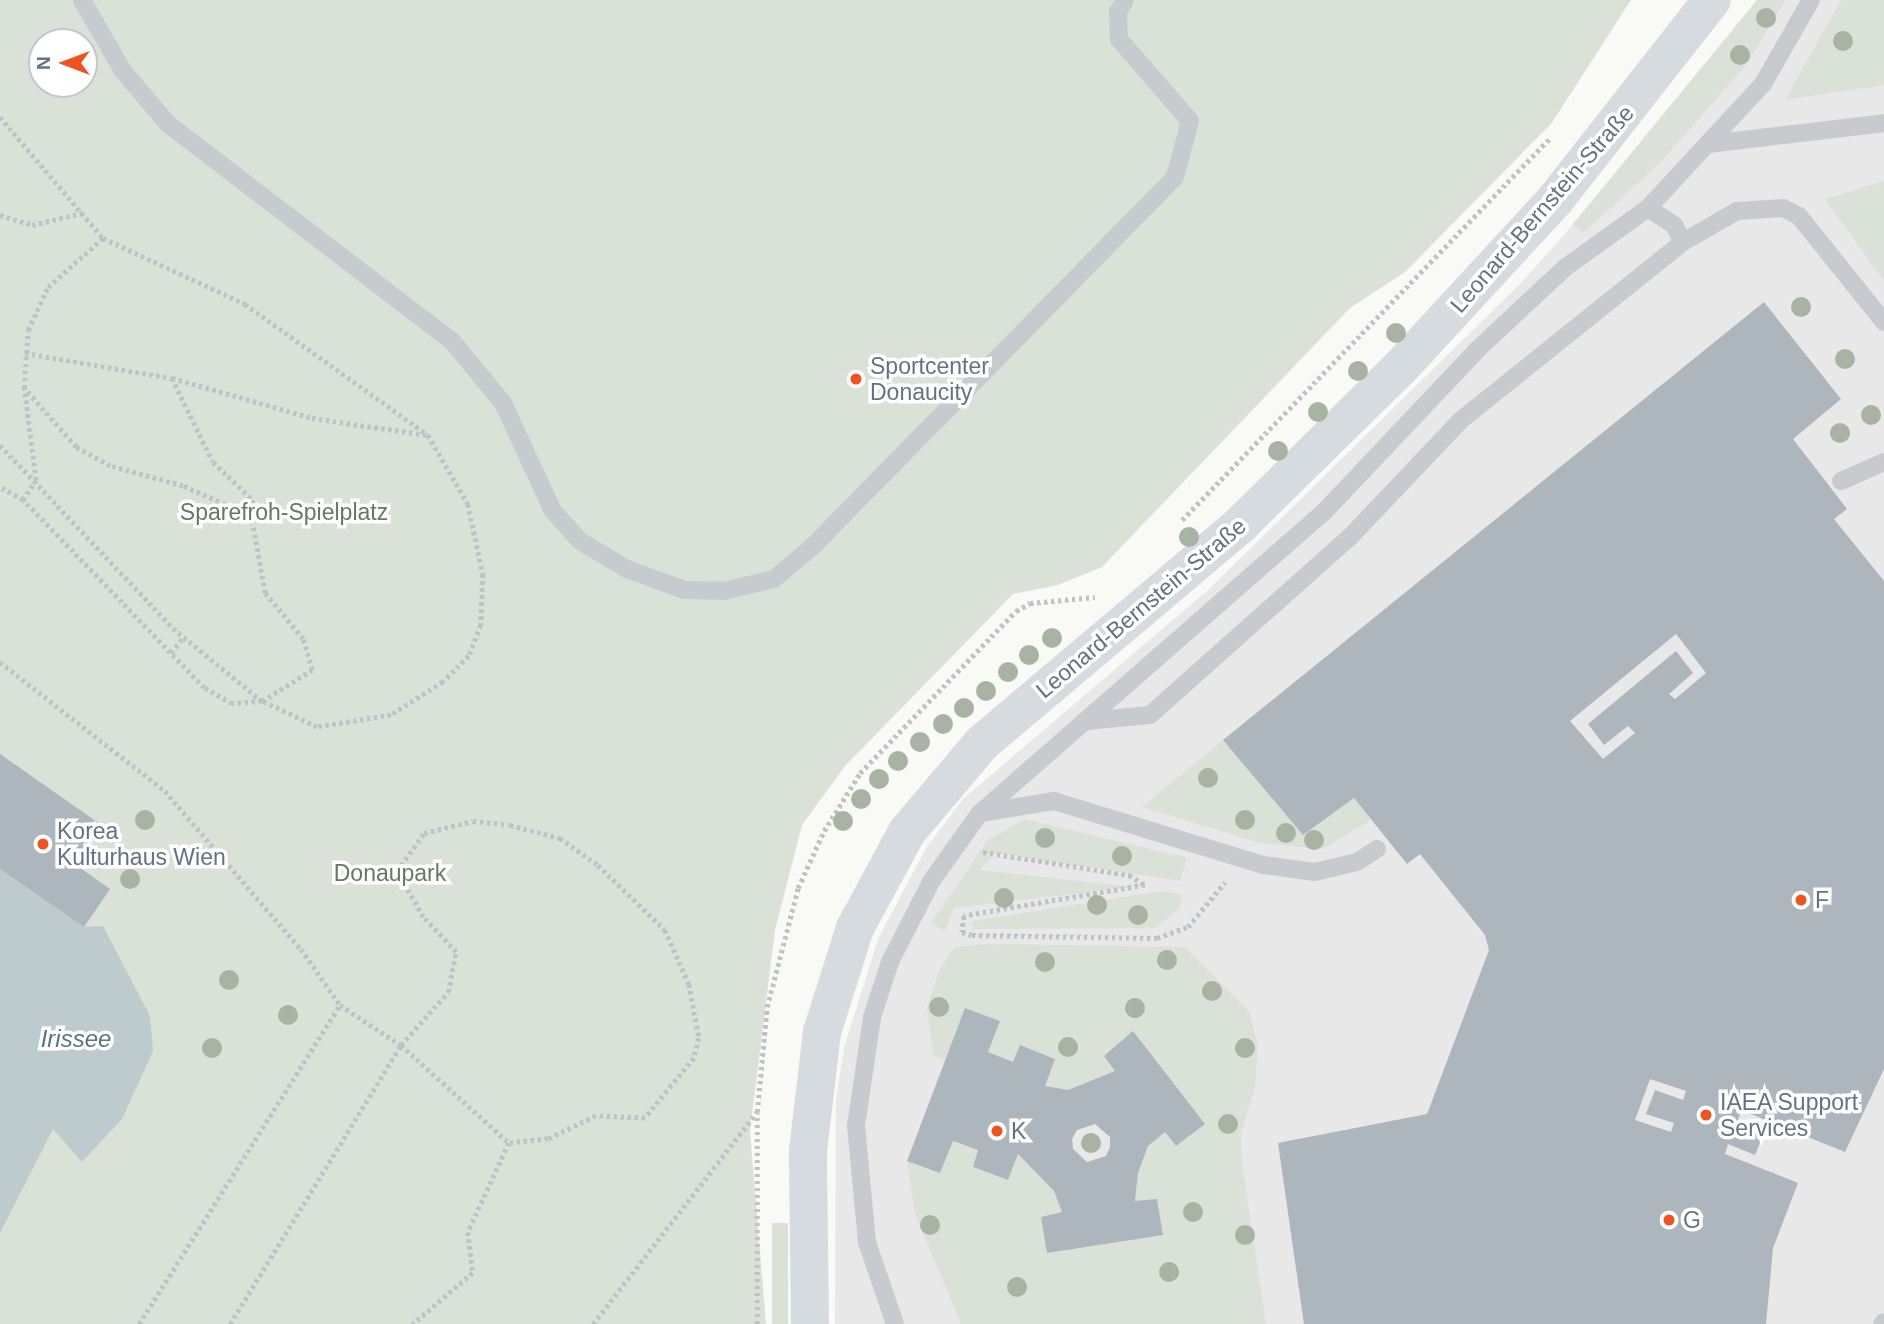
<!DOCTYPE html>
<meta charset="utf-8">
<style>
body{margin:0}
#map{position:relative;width:1884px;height:1324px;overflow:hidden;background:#f9f9f6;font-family:Helvetica,sans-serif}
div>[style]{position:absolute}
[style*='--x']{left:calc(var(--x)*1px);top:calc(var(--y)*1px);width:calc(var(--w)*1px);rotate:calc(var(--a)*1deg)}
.built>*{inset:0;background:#e7e8e7}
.green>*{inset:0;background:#dae1d7;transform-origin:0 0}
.water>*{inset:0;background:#bdcace}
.building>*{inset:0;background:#adb6bc}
.path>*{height:4.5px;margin-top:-2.25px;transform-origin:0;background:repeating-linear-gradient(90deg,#c0c3c5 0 3.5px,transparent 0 7px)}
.service>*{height:18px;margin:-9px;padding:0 9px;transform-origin:9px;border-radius:9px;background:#c7cbcf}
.secondary>*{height:38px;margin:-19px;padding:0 19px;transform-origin:19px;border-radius:19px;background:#d6dbdf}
.trees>*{width:20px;height:20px;margin:-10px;border-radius:50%;background:#a8b3a4}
.dots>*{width:19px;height:19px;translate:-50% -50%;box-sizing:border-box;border:4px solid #fff;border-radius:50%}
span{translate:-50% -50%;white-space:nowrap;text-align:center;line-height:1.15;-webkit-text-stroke:7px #fff;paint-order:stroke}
.street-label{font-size:23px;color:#627484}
.poi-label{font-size:23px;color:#627484}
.left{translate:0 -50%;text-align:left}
.park-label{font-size:23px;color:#667a61}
.water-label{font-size:24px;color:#5d747d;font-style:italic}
.north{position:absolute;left:28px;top:28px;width:70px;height:70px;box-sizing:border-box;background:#fff;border:2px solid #c0c7ce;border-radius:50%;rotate:270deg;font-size:19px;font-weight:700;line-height:28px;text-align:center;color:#627484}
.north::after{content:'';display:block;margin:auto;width:24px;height:32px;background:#f0531f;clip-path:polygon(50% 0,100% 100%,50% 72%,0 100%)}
</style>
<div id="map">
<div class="built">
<i style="clip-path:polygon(1757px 0,1884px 0,1884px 1324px,835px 1324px,836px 1100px,844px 1048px,878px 939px,926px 848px,963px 799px,1208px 590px,1522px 282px,1646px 142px)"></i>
</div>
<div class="green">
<i style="clip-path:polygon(evenodd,0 0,1631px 0,1551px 124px,1405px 272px,1350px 308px,1102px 567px,1058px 585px,1013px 594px,845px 766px,802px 825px,775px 930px,750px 1131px,766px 1324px,0 1324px,0 0,42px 42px,84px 42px,84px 84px,42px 84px,42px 42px)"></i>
<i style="clip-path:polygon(1757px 0,1785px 0,1746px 65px,1658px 165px,1583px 233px,1573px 224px)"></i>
<i style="clip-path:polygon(1841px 0,1884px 0,1884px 85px,1785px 100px)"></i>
<i style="clip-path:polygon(1884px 181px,1884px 281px,1825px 199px)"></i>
<i style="clip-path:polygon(1223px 740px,1303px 835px,1354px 798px,1371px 820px,1322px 849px,1260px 843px,1142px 807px)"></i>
<i style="clip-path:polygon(1025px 819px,1187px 858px,1180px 881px,995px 853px,980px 870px,1132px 887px,954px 908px,945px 931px,931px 923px,988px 840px)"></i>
<i style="clip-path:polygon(1161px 891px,1181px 894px,1180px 908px,1155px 928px,972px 929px,973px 921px)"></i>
<i style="clip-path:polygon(985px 944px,1185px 947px,1249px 1011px,1258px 1045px,1255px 1088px,1241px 1132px,1242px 1163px,1266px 1324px,961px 1324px,915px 1214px,907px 1161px,940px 1173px,953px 1141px,978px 1150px,973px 1167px,1008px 1180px,1018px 1154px,1054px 1191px,1062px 1212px,1041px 1217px,1047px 1252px,1163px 1235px,1157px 1199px,1135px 1201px,1138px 1173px,1148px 1146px,1165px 1132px,1176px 1146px,1204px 1124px,1134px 1032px,1115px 1071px,1092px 1086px,1068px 1090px,1045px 1086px,1055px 1059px,1020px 1046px,1013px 1062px,988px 1052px,999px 1021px,966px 1008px,945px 1061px,933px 1055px,927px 1006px,940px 968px,955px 947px)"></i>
<i style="left:772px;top:1223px;width:16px;height:101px"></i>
</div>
<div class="water">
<i style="clip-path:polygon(0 869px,84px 927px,103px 926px,150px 1016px,153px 1051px,122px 1119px,82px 1162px,53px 1129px,0 1233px)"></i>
</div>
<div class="building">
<i style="clip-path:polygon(evenodd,1764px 302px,1841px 399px,1793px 439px,1847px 509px,1834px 519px,1884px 581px,1884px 1069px,1845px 1152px,1741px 1110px,1738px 1120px,1765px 1130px,1755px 1155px,1728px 1144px,1725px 1154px,1798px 1183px,1773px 1248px,1766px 1324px,1304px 1324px,1278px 1143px,1427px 1114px,1489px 950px,1485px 935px,1420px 854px,1407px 864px,1354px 798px,1303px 835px,1223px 740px,1764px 302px,1676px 634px,1706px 673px,1675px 699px,1669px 694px,1693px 673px,1676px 651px,1588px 724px,1604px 745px,1628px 726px,1635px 733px,1603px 759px,1570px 721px,1676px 634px,1764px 302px,1650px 1079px,1686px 1091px,1683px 1100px,1655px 1090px,1646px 1114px,1674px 1123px,1671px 1132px,1635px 1120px,1650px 1079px)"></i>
<i style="clip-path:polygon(0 754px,100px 824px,73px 863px,110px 889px,84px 927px,0 869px)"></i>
<i style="clip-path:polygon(evenodd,965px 1008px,1000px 1021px,988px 1052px,1013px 1062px,1020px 1045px,1055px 1059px,1045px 1086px,1068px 1090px,1115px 1071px,1104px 1056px,1133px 1031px,1205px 1124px,1176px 1146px,1165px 1132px,1148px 1146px,1138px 1173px,1135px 1201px,1157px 1199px,1163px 1235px,1047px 1253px,1041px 1217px,1062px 1212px,1054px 1191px,1018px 1154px,1008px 1180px,973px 1167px,978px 1150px,953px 1141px,940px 1173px,907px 1161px,965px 1008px,1095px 1124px,1110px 1137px,1110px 1147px,1106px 1156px,1087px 1162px,1073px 1149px,1072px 1139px,1077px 1130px,1095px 1124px)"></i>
</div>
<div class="path">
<i style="--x:0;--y:117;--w:159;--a:49.6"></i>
<i style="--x:103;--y:238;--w:157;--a:24.9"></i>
<i style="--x:245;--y:304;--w:225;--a:35.6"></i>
<i style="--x:428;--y:435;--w:80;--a:59.9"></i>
<i style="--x:468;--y:504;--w:72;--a:77.9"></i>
<i style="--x:483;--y:574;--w:51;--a:92.2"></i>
<i style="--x:481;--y:625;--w:33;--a:111"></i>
<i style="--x:469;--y:656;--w:37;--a:135"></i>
<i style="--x:443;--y:682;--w:62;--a:147.6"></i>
<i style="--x:391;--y:715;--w:75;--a:170.8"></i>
<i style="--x:317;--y:727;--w:61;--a:-154.7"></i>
<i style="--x:262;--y:701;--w:30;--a:174"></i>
<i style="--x:232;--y:704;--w:32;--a:-150"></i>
<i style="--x:204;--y:688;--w:261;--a:-133.9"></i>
<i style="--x:23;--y:500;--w:26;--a:-151"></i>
<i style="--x:0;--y:215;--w:34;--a:17"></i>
<i style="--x:32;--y:225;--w:56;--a:-13.5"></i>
<i style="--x:25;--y:353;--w:149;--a:9.7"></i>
<i style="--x:172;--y:378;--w:146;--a:15.9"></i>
<i style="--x:312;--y:418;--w:116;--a:8.4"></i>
<i style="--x:172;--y:378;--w:93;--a:64"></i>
<i style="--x:213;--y:462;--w:55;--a:43.5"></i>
<i style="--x:253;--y:500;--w:16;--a:97"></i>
<i style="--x:0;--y:445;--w:252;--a:46.6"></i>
<i style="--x:173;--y:628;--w:115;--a:39.4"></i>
<i style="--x:262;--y:701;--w:59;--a:-31.8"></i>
<i style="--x:312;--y:670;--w:32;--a:-106"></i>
<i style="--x:303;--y:639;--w:60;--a:-129.6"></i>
<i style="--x:265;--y:593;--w:78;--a:-100.3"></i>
<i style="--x:251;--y:516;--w:74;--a:-156.2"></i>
<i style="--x:183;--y:486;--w:76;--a:-164.7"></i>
<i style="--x:110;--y:466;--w:39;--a:-151"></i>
<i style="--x:76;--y:447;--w:79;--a:-131.4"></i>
<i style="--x:23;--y:500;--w:24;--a:-57"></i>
<i style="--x:36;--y:480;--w:93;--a:-97.4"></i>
<i style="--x:24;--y:388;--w:58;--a:-86.1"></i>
<i style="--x:28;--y:330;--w:47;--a:-65.1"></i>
<i style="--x:48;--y:287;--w:74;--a:-41.7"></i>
<i style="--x:1182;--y:520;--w:530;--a:-46.07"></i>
<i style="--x:171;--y:653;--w:20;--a:-53"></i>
<i style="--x:0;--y:662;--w:209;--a:38"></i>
<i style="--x:165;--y:791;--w:208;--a:49.3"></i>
<i style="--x:301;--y:949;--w:68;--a:55.1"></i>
<i style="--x:340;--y:1005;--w:73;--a:33.3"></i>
<i style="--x:401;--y:1045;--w:146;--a:42.2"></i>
<i style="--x:983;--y:852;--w:148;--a:9"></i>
<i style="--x:1129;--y:875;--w:19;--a:32"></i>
<i style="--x:1145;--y:885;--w:184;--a:170.3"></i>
<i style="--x:964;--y:916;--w:16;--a:97"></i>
<i style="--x:962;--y:932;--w:10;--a:17"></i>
<i style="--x:972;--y:935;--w:185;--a:0.9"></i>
<i style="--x:1157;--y:938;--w:33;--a:-20"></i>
<i style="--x:1188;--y:927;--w:58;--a:-50.6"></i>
<i style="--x:139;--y:1324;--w:377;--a:-57.8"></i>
<i style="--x:230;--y:1324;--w:327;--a:-58.5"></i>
<i style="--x:401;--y:1045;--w:71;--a:-48.4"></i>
<i style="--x:448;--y:992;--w:41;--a:-78.7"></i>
<i style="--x:456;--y:952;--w:48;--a:-133.3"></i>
<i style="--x:423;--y:917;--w:53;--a:-119.5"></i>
<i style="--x:397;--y:871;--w:47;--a:-54.6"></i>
<i style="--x:424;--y:833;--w:50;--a:-13.8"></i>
<i style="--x:473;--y:821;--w:37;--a:6"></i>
<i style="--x:510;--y:825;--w:52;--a:14.6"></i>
<i style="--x:560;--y:838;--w:47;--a:35.4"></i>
<i style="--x:598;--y:865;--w:93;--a:44.1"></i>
<i style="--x:665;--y:930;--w:59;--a:66"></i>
<i style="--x:689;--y:984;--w:55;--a:79.5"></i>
<i style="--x:699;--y:1038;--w:21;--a:104"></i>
<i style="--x:694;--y:1058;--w:77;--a:129.2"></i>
<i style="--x:645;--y:1118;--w:49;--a:-177.7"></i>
<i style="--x:596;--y:1116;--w:53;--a:154.4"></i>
<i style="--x:548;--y:1139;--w:39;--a:174"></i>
<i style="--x:509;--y:1143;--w:98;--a:114.7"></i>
<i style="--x:468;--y:1232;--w:41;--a:83"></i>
<i style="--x:473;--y:1273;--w:79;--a:139.6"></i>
<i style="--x:593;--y:1324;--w:268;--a:-52.3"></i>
<i style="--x:757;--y:1324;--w:212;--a:-90"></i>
<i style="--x:757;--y:1112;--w:105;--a:-84.6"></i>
<i style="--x:767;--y:1007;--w:123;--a:-75.4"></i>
<i style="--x:798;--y:888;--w:63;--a:-65.5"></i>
<i style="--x:824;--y:831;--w:68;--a:-58.2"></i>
<i style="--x:860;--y:773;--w:225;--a:-46.1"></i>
<i style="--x:1016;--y:611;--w:16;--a:-30"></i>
<i style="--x:1030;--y:603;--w:65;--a:-5.3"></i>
</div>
<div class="service">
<i style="--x:82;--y:0;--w:82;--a:60"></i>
<i style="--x:123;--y:71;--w:70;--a:49.7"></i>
<i style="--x:168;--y:124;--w:357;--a:37.4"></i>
<i style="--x:452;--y:341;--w:80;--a:50.6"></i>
<i style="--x:503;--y:403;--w:119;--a:65.2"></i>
<i style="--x:553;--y:511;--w:40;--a:48"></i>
<i style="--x:580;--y:541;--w:55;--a:30.8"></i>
<i style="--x:627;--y:569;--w:61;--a:20.2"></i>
<i style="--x:684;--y:590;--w:39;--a:1"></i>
<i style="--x:723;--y:591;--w:52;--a:-13.2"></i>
<i style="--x:774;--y:579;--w:51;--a:-40.2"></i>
<i style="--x:813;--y:546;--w:517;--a:-45.55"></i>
<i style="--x:1175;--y:177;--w:58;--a:-75"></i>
<i style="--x:1190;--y:121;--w:108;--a:-130.9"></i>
<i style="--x:1119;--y:39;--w:27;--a:-92"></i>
<i style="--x:1118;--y:12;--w:14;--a:-60"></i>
<i style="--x:1709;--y:144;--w:176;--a:-6.8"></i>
<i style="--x:1683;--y:242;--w:62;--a:-29.9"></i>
<i style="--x:1737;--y:211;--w:46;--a:-3.7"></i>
<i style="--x:1783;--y:208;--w:18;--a:27"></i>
<i style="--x:1799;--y:216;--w:136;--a:51.3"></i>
<i style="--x:1841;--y:481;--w:47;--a:-23.8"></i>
<i style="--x:1087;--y:721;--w:63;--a:-5.4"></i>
<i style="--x:1150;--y:715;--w:268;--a:-41.7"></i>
<i style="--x:1350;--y:537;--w:161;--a:-46.5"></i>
<i style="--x:1461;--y:420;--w:285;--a:-38.7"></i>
<i style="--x:1683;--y:242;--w:19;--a:-118"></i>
<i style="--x:1674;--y:225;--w:31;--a:-147"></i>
<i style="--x:980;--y:813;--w:75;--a:-9.2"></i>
<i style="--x:1054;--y:801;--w:219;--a:17"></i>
<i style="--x:1263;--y:865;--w:52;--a:7.7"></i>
<i style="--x:1315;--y:872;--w:43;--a:-13.4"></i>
<i style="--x:1357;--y:862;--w:24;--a:-33"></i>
<i style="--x:895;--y:1324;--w:87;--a:-108.9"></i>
<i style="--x:867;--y:1242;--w:117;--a:-95.4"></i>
<i style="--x:856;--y:1126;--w:110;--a:-81.6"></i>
<i style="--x:872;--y:1017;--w:58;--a:-71.9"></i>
<i style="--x:890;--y:962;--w:92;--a:-62.9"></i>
<i style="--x:932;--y:880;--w:82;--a:-54.4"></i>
<i style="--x:980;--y:813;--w:457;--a:-41.2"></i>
<i style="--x:1324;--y:512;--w:226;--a:-46.6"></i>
<i style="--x:1479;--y:348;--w:119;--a:-43"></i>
<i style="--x:1566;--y:267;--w:101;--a:-35.7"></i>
<i style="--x:1648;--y:208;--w:169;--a:-47.2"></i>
<i style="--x:1763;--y:84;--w:97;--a:-60.3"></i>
<i style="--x:1882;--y:1324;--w:3;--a:-45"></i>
</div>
<div class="secondary">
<i style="--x:810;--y:1324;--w:173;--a:-90.7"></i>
<i style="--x:808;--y:1151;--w:120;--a:-83.3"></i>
<i style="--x:822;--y:1032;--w:109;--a:-72.4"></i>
<i style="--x:855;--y:928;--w:109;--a:-61.6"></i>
<i style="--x:907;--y:832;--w:115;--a:-49.9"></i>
<i style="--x:981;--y:744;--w:341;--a:-40.2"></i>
<i style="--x:1241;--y:524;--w:223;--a:-44.5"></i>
<i style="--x:1400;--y:368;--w:229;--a:-47.3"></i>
<i style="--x:1555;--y:200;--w:254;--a:-51.9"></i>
</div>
<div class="trees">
<i style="left:1766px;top:18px"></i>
<i style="left:1843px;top:41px"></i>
<i style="left:1740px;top:55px"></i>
<i style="left:1801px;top:307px"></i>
<i style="left:1396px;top:333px"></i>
<i style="left:1845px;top:359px"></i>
<i style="left:1358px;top:371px"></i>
<i style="left:1318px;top:412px"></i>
<i style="left:1871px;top:415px"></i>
<i style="left:1840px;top:433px"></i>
<i style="left:1278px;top:451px"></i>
<i style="left:1189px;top:537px"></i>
<i style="left:1052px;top:638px"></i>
<i style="left:1029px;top:655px"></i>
<i style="left:1008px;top:672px"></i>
<i style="left:986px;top:691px"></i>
<i style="left:964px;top:708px"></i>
<i style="left:943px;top:724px"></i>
<i style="left:920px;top:742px"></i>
<i style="left:898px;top:761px"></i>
<i style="left:1208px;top:778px"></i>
<i style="left:879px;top:779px"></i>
<i style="left:861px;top:799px"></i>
<i style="left:145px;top:820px"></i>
<i style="left:1245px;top:820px"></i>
<i style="left:843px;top:821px"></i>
<i style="left:1286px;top:833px"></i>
<i style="left:1045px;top:838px"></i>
<i style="left:1314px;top:840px"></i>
<i style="left:1122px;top:856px"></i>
<i style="left:130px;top:879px"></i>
<i style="left:1004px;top:898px"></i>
<i style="left:1097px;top:905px"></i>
<i style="left:1138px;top:915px"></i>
<i style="left:1167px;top:960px"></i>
<i style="left:1045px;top:962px"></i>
<i style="left:229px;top:980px"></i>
<i style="left:1212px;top:991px"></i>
<i style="left:939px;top:1007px"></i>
<i style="left:1135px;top:1008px"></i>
<i style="left:288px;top:1015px"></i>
<i style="left:1068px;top:1047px"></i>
<i style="left:212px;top:1048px"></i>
<i style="left:1245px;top:1048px"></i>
<i style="left:1228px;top:1124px"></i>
<i style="left:1091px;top:1143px"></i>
<i style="left:1193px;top:1212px"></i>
<i style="left:930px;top:1225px"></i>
<i style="left:1245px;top:1235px"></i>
<i style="left:1169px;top:1272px"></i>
<i style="left:1017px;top:1287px"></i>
</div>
<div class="dots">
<i style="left:856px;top:379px;background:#f0531f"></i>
<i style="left:43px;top:844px;background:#f0531f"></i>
<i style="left:1801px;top:900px;background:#f0531f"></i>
<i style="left:1706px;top:1115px;background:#f0531f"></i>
<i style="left:997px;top:1131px;background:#f0531f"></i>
<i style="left:1669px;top:1220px;background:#f0531f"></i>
</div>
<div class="street-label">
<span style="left:1542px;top:209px;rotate:-49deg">Leonard-Bernstein-Straße</span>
<span style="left:1141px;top:608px;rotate:-40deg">Leonard-Bernstein-Straße</span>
</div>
<div class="poi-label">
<span class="left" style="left:870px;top:379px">Sportcenter<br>Donaucity</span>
<span class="left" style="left:57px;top:844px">Korea<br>Kulturhaus Wien</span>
<span class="left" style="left:1815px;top:900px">F</span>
<span class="left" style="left:1720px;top:1115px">IAEA Support<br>Services</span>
<span class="left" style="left:1011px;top:1131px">K</span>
<span class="left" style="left:1683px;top:1220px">G</span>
</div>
<div class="park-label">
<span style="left:284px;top:512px">Sparefroh-Spielplatz</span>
<span style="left:390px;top:873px">Donaupark</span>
</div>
<div class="water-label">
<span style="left:76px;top:1039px">Irissee</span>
</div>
<div class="north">N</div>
</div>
